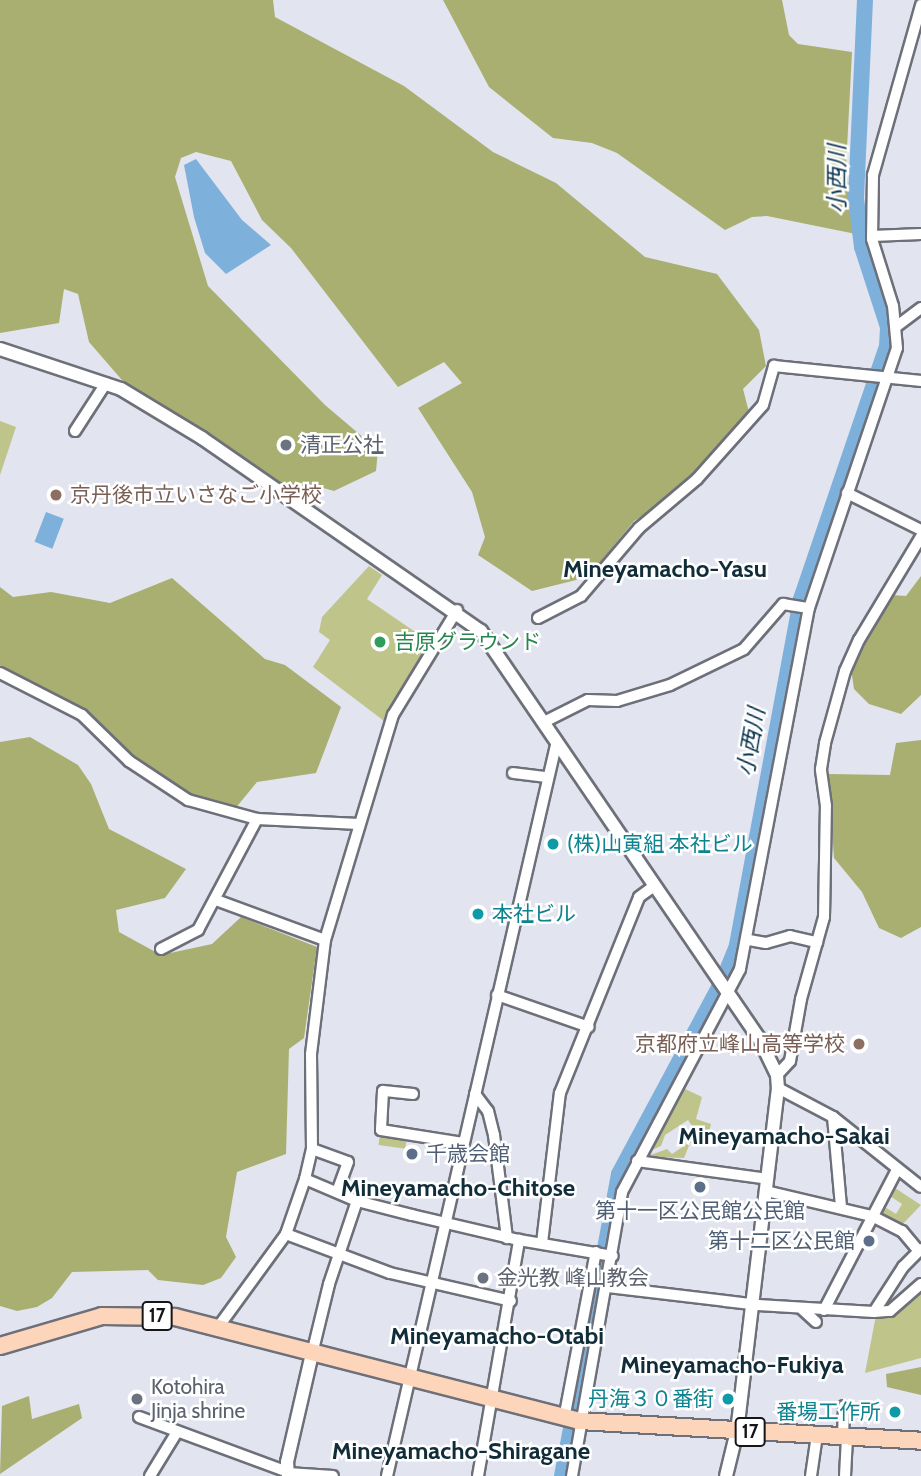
<!DOCTYPE html>
<meta charset="utf-8">
<style>
body{margin:0}
#map{position:relative;width:921px;height:1476px;overflow:hidden;background:#e2e4ef;font-family:Cabin,"Noto Sans JP",sans-serif}
div>[style]{position:absolute}
[style*='--x']{left:calc(var(--x)*1px);top:calc(var(--y)*1px);width:calc(var(--w)*1px);rotate:calc(var(--a)*1deg)}
.green>*{inset:0;background:#bfc58a;transform-origin:0 0}
.forest>*{inset:0;background:#a9af71}
.water>*{inset:0;background:#7db0db;transform-origin:0 0}
.river>*{height:16px;margin:-8px;padding:0 8px;transform-origin:8px;border-radius:8px;background:#7db0db}
.roads{filter:drop-shadow(2px 0 #6e7079) drop-shadow(-2px 0 #6e7079) drop-shadow(0 2px #6e7079) drop-shadow(0 -2px #6e7079)}
.minor>*{height:10px;margin:-5px;padding:0 5px;transform-origin:5px;border-radius:5px;background:#fff}
.tertiary>*{height:12px;margin:-6px;padding:0 6px;transform-origin:6px;border-radius:6px;background:#fff}
.primary>*{height:16px;margin:-8px;padding:0 8px;transform-origin:8px;border-radius:8px;background:#fdd5bb}
.dots>*{width:19px;height:19px;translate:-50% -50%;box-sizing:border-box;border:4px solid #fff;border-radius:50%}
span{translate:-50% -50%;white-space:nowrap;text-align:center;line-height:1.15;-webkit-text-stroke:5px #fff;paint-order:stroke}
.shield-label span{padding:2px 5px;background:#fff;border:2px solid;border-radius:5px;-webkit-text-stroke-width:0}
.shield-label{font-size:19px;color:#151619;font-weight:700}
.worship-label{font-size:21px;color:#5b616d}
.left{translate:0 -50%;text-align:left}
.education-label{font-size:21px;color:#785e54}
.right{translate:-100% -50%;text-align:right}
.leisure-label{font-size:21px;color:#27864d}
.culture-label{font-size:21px;color:#0d838f}
.service-label{font-size:21px;color:#4e5e75}
.water-label{font-size:23px;color:#07314d;font-style:italic}
.quarter-label{font-size:24px;color:#112d39;font-weight:700}
</style>
<div id="map">
<div class="green">
<i style="clip-path:polygon(0 421px,16px 427px,0 475px)"></i>
<i style="clip-path:polygon(369px 566px,382px 575px,367px 599px,433px 644px,384px 721px,313px 667px,330px 640px,319px 632px,322px 617px)"></i>
<i style="clip-path:polygon(681px 1087px,702px 1097px,696px 1119px,711px 1124px,707px 1143px,690px 1143px,684px 1158px,645px 1157px,667px 1149px,672px 1154px,699px 1136px,688px 1120px,665px 1135px,661px 1146px,645px 1153px)"></i>
<i style="left:380px;top:1134px;width:27px;height:11px;rotate:8deg"></i>
<i style="clip-path:polygon(892px 1186px,921px 1205px,900px 1227px,876px 1213px,880px 1204px,896px 1214px,902px 1204px,887px 1194px)"></i>
<i style="clip-path:polygon(921px 1289px,921px 1358px,865px 1373px,876px 1315px,892px 1314px)"></i>
</div>
<div class="forest">
<i style="clip-path:polygon(0 0,273px 0,275px 17px,404px 86px,493px 152px,556px 183px,645px 257px,717px 274px,759px 330px,766px 366px,743px 389px,750px 416px,673px 497px,634px 521px,588px 577px,532px 591px,478px 555px,485px 537px,472px 492px,418px 408px,462px 383px,444px 362px,398px 387px,291px 248px,262px 220px,231px 161px,196px 152px,181px 158px,175px 177px,208px 286px,325px 405px,378px 450px,376px 471px,334px 491px,309px 484px,303px 499px,128px 387px,89px 342px,78px 294px,64px 289px,59px 323px,0 333px)"></i>
<i style="clip-path:polygon(443px 0,782px 0,789px 35px,798px 44px,852px 52px,846px 168px,856px 234px,767px 216px,752px 217px,725px 230px,617px 153px,592px 143px,553px 138px,489px 87px)"></i>
<i style="clip-path:polygon(921px 576px,921px 695px,901px 714px,869px 704px,854px 689px,851px 669px,891px 595px,906px 596px)"></i>
<i style="clip-path:polygon(172px 578px,265px 659px,285px 665px,341px 707px,316px 773px,257px 782px,234px 810px,189px 797px,131px 759px,87px 711px,0 670px,0 587px,13px 597px,51px 592px,110px 603px)"></i>
<i style="clip-path:polygon(30px 737px,78px 765px,91px 784px,109px 829px,186px 869px,165px 898px,116px 910px,119px 932px,161px 955px,212px 944px,241px 917px,317px 947px,304px 1038px,289px 1049px,286px 1154px,237px 1172px,226px 1237px,236px 1257px,221px 1278px,203px 1285px,158px 1280px,148px 1270px,72px 1272px,52px 1298px,37px 1307px,17px 1311px,0 1306px,0 742px)"></i>
<i style="clip-path:polygon(921px 740px,921px 927px,901px 938px,879px 928px,862px 892px,834px 858px,828px 774px,890px 775px,896px 743px)"></i>
<i style="clip-path:polygon(675px 1061px,618px 1173px,598px 1248px,616px 1172px)"></i>
<i style="clip-path:polygon(921px 1367px,921px 1395px,887px 1387px,886px 1374px)"></i>
<i style="clip-path:polygon(29px 1396px,32px 1419px,79px 1404px,82px 1418px,0 1474px,2px 1406px)"></i>
</div>
<div class="water">
<i style="clip-path:polygon(196px 159px,242px 220px,271px 245px,226px 274px,205px 253px,194px 217px,184px 165px)"></i>
<i style="left:46px;top:512px;width:19px;height:32px;rotate:21deg"></i>
</div>
<div class="river">
<i style="--x:562;--y:1476;--w:307;--a:-79.3"></i>
<i style="--x:619;--y:1174;--w:222;--a:-61.8"></i>
<i style="--x:724;--y:978;--w:35;--a:-68"></i>
<i style="--x:737;--y:945;--w:352;--a:-79.5"></i>
<i style="--x:801;--y:599;--w:266;--a:-71.2"></i>
<i style="--x:887;--y:347;--w:20;--a:-87"></i>
<i style="--x:888;--y:327;--w:84;--a:-108"></i>
<i style="--x:862;--y:247;--w:49;--a:-97"></i>
<i style="--x:856;--y:198;--w:198;--a:-87.4"></i>
</div>
<div class="roads">
<div class="minor">
<i style="--x:872;--y:236;--w:49;--a:-2.3"></i>
<i style="--x:897;--y:326;--w:30;--a:-37"></i>
<i style="--x:75;--y:431;--w:57;--a:-57.1"></i>
<i style="--x:847;--y:493;--w:83;--a:26.6"></i>
<i style="--x:538;--y:618;--w:48;--a:-27.1"></i>
<i style="--x:581;--y:596;--w:89;--a:-49.5"></i>
<i style="--x:639;--y:528;--w:76;--a:-40.2"></i>
<i style="--x:697;--y:479;--w:99;--a:-48.3"></i>
<i style="--x:763;--y:405;--w:41;--a:-74.2"></i>
<i style="--x:774;--y:366;--w:148;--a:5.8"></i>
<i style="--x:0;--y:673;--w:92;--a:27.1"></i>
<i style="--x:82;--y:715;--w:66;--a:44.4"></i>
<i style="--x:129;--y:761;--w:71;--a:33.5"></i>
<i style="--x:188;--y:800;--w:72;--a:15.4"></i>
<i style="--x:257;--y:819;--w:102;--a:2.8"></i>
<i style="--x:544;--y:722;--w:49;--a:-26.6"></i>
<i style="--x:588;--y:700;--w:29;--a:2"></i>
<i style="--x:617;--y:701;--w:55;--a:-16.8"></i>
<i style="--x:670;--y:685;--w:82;--a:-25.9"></i>
<i style="--x:744;--y:649;--w:60;--a:-49.1"></i>
<i style="--x:783;--y:604;--w:26;--a:9"></i>
<i style="--x:513;--y:773;--w:35;--a:7"></i>
<i style="--x:216;--y:900;--w:116;--a:20.2"></i>
<i style="--x:749;--y:940;--w:17;--a:10"></i>
<i style="--x:766;--y:943;--w:25;--a:-16"></i>
<i style="--x:790;--y:936;--w:28;--a:13"></i>
<i style="--x:161;--y:949;--w:42;--a:-27.2"></i>
<i style="--x:198;--y:930;--w:126;--a:-62"></i>
<i style="--x:497;--y:995;--w:97;--a:19.2"></i>
<i style="--x:777;--y:1075;--w:19;--a:-47"></i>
<i style="--x:790;--y:1061;--w:63;--a:-79.9"></i>
<i style="--x:801;--y:999;--w:85;--a:-74.3"></i>
<i style="--x:824;--y:917;--w:111;--a:-89"></i>
<i style="--x:826;--y:806;--w:37;--a:-98"></i>
<i style="--x:821;--y:769;--w:26;--a:-81"></i>
<i style="--x:825;--y:743;--w:75;--a:-74.5"></i>
<i style="--x:845;--y:671;--w:34;--a:-66"></i>
<i style="--x:859;--y:640;--w:120;--a:-59"></i>
<i style="--x:778;--y:1088;--w:62;--a:27.8"></i>
<i style="--x:833;--y:1117;--w:112;--a:38.5"></i>
<i style="--x:413;--y:1094;--w:30;--a:-174"></i>
<i style="--x:383;--y:1091;--w:39;--a:93"></i>
<i style="--x:381;--y:1130;--w:83;--a:9"></i>
<i style="--x:475;--y:1094;--w:21;--a:53"></i>
<i style="--x:488;--y:1111;--w:25;--a:76"></i>
<i style="--x:494;--y:1135;--w:104;--a:82.8"></i>
<i style="--x:833;--y:1117;--w:89;--a:84.9"></i>
<i style="--x:312;--y:1149;--w:38;--a:20"></i>
<i style="--x:348;--y:1162;--w:32;--a:110"></i>
<i style="--x:637;--y:1161;--w:132;--a:7.8"></i>
<i style="--x:305;--y:1179;--w:56;--a:22.9"></i>
<i style="--x:357;--y:1201;--w:57;--a:14.3"></i>
<i style="--x:412;--y:1215;--w:110;--a:13.2"></i>
<i style="--x:519;--y:1240;--w:95;--a:9.7"></i>
<i style="--x:766;--y:1191;--w:109;--a:13.3"></i>
<i style="--x:872;--y:1216;--w:34;--a:27"></i>
<i style="--x:902;--y:1231;--w:26;--a:50"></i>
<i style="--x:286;--y:1234;--w:111;--a:20.6"></i>
<i style="--x:390;--y:1273;--w:124;--a:13"></i>
<i style="--x:542;--y:1243;--w:151;--a:-83.2"></i>
<i style="--x:560;--y:1093;--w:211;--a:-68"></i>
<i style="--x:639;--y:897;--w:19;--a:-36"></i>
<i style="--x:608;--y:1287;--w:151;--a:6.8"></i>
<i style="--x:758;--y:1305;--w:116;--a:3.5"></i>
<i style="--x:874;--y:1312;--w:54;--a:-57.2"></i>
<i style="--x:903;--y:1267;--w:25;--a:-45"></i>
<i style="--x:802;--y:1309;--w:19;--a:43"></i>
<i style="--x:824;--y:1310;--w:158;--a:-62.5"></i>
<i style="--x:874;--y:1312;--w:16;--a:-4"></i>
<i style="--x:890;--y:1311;--w:41;--a:-41.1"></i>
<i style="--x:219;--y:1326;--w:114;--a:-53.9"></i>
<i style="--x:286;--y:1234;--w:58;--a:-70.9"></i>
<i style="--x:305;--y:1179;--w:31;--a:-77"></i>
<i style="--x:312;--y:1149;--w:95;--a:-90.6"></i>
<i style="--x:311;--y:1054;--w:115;--a:-83"></i>
<i style="--x:325;--y:940;--w:235;--a:-73.2"></i>
<i style="--x:393;--y:715;--w:123;--a:-58.6"></i>
<i style="--x:312;--y:1354;--w:72;--a:-76.3"></i>
<i style="--x:329;--y:1284;--w:88;--a:-71.4"></i>
<i style="--x:139;--y:1417;--w:159;--a:20.3"></i>
<i style="--x:564;--y:1419;--w:170;--a:-79.2"></i>
<i style="--x:843;--y:1437;--w:31;--a:-88"></i>
<i style="--x:288;--y:1473;--w:45;--a:3.8"></i>
<i style="--x:150;--y:1476;--w:52;--a:-58.5"></i>
<i style="--x:387;--y:1476;--w:754;--a:-76.98"></i>
<i style="--x:478;--y:1476;--w:240;--a:-80.1"></i>
<i style="--x:572;--y:1476;--w:288;--a:-80"></i>
<i style="--x:622;--y:1192;--w:252;--a:-62.1"></i>
<i style="--x:740;--y:969;--w:368;--a:-79.2"></i>
<i style="--x:809;--y:608;--w:274;--a:-71.3"></i>
<i style="--x:897;--y:348;--w:42;--a:-95.4"></i>
<i style="--x:893;--y:306;--w:70;--a:-107.4"></i>
<i style="--x:872;--y:239;--w:64;--a:-89.1"></i>
<i style="--x:873;--y:175;--w:177;--a:-74.2"></i>
<i style="--x:811;--y:1476;--w:41;--a:-81.7"></i>
<i style="--x:845;--y:1476;--w:39;--a:-87"></i>
</div>
<div class="tertiary">
<i style="--x:0;--y:349;--w:127;--a:18.3"></i>
<i style="--x:121;--y:389;--w:95;--a:31.2"></i>
<i style="--x:202;--y:438;--w:339;--a:34.7"></i>
<i style="--x:481;--y:631;--w:493;--a:55.7"></i>
<i style="--x:759;--y:1038;--w:41;--a:64.1"></i>
<i style="--x:777;--y:1075;--w:13;--a:86"></i>
<i style="--x:778;--y:1088;--w:345;--a:96.8"></i>
<i style="--x:737;--y:1431;--w:46;--a:103.7"></i>
<i style="--x:288;--y:1476;--w:14;--a:-94"></i>
<i style="--x:287;--y:1462;--w:111;--a:-77"></i>
</div>
<div class="primary">
<i style="--x:0;--y:1346;--w:106;--a:-16.4"></i>
<i style="--x:102;--y:1316;--w:73;--a:0.8"></i>
<i style="--x:175;--y:1317;--w:417;--a:14.4"></i>
<i style="--x:579;--y:1421;--w:343;--a:3.3"></i>
</div>
</div>
<div class="dots">
<i style="left:286px;top:445px;background:#6b7280"></i>
<i style="left:56px;top:495px;background:#8d6e63"></i>
<i style="left:380px;top:642px;background:#2e9e5b"></i>
<i style="left:553px;top:844px;background:#0f9aa8"></i>
<i style="left:478px;top:914px;background:#0f9aa8"></i>
<i style="left:859px;top:1044px;background:#8d6e63"></i>
<i style="left:412px;top:1154px;background:#5c6f8a"></i>
<i style="left:700px;top:1187px;background:#5c6f8a"></i>
<i style="left:869px;top:1241px;background:#5c6f8a"></i>
<i style="left:483px;top:1278px;background:#6b7280"></i>
<i style="left:137px;top:1399px;background:#6b7280"></i>
<i style="left:728px;top:1399px;background:#0f9aa8"></i>
<i style="left:895px;top:1412px;background:#0f9aa8"></i>
</div>
<div class="shield-label">
<span style="left:157px;top:1316px">17</span>
<span style="left:750px;top:1432px">17</span>
</div>
<div class="worship-label">
<span class="left" style="left:300px;top:445px">清正公社</span>
<span class="left" style="left:497px;top:1278px">金光教 峰山教会</span>
<span class="left" style="left:151px;top:1399px">Kotohira<br>Jinja shrine</span>
</div>
<div class="education-label">
<span class="left" style="left:70px;top:495px">京丹後市立いさなご小学校</span>
<span class="right" style="left:845px;top:1044px">京都府立峰山高等学校</span>
</div>
<div class="leisure-label">
<span class="left" style="left:394px;top:642px">吉原グラウンド</span>
</div>
<div class="culture-label">
<span class="left" style="left:567px;top:844px">(株)山寅組 本社ビル</span>
<span class="left" style="left:492px;top:914px">本社ビル</span>
<span class="right" style="left:714px;top:1399px">丹海３０番街</span>
<span class="right" style="left:881px;top:1412px">番場工作所</span>
</div>
<div class="service-label">
<span class="left" style="left:426px;top:1154px">千歳会館</span>
<span style="left:700px;top:1211px">第十一区公民館公民館</span>
<span class="right" style="left:855px;top:1241px">第十二区公民館</span>
</div>
<div class="water-label">
<span style="left:837px;top:179px;rotate:-90deg">小西川</span>
<span style="left:751px;top:742px;rotate:-80deg">小西川</span>
</div>
<div class="quarter-label">
<span style="left:665px;top:569px">Mineyamacho-Yasu</span>
<span style="left:784px;top:1136px">Mineyamacho-Sakai</span>
<span style="left:458px;top:1188px">Mineyamacho-Chitose</span>
<span style="left:497px;top:1336px">Mineyamacho-Otabi</span>
<span style="left:732px;top:1365px">Mineyamacho-Fukiya</span>
<span style="left:461px;top:1451px">Mineyamacho-Shiragane</span>
</div>
</div>
